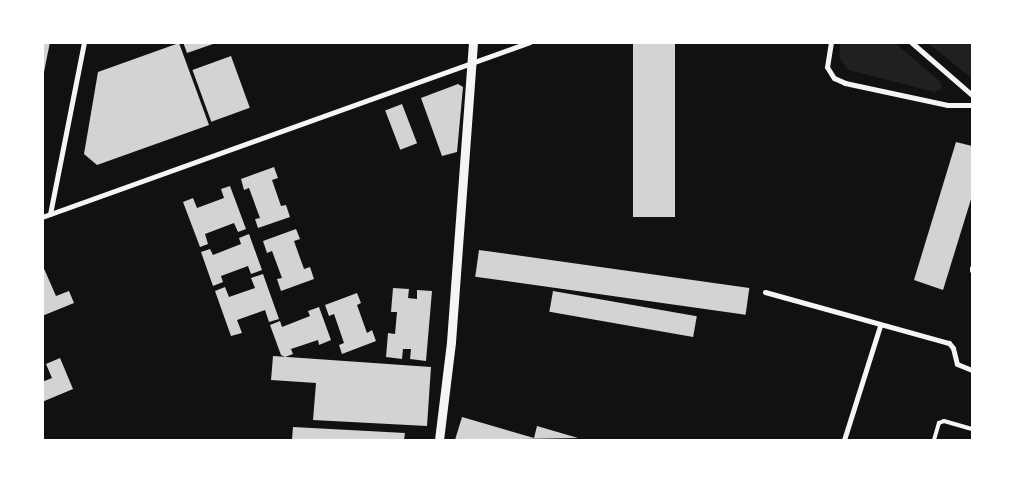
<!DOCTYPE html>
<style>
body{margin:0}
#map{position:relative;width:1015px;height:483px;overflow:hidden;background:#111;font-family:Bitter,serif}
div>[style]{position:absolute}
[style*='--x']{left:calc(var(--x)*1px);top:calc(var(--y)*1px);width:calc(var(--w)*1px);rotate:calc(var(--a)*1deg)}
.green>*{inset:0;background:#202020}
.building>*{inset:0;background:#d3d3d3;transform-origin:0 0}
.service>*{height:4px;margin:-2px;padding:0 2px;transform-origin:2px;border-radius:2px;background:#f5f5f5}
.minor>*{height:5px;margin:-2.5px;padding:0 2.5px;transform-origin:2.5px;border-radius:2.5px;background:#f5f5f5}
.tertiary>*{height:9px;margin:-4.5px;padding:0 4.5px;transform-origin:4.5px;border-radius:4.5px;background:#f5f5f5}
span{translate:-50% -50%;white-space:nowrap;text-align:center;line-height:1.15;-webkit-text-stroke:5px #fff;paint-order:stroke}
.frame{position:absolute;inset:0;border:44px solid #fff;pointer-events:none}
</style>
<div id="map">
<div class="green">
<i style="clip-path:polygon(840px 43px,895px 43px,941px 82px,942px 88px,935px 92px,848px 70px,839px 57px)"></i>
<i style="clip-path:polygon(928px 43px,972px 43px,972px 78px,970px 77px)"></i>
</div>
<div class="building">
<i style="clip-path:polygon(42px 42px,50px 42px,43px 77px,42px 77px)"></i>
<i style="clip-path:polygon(183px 42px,216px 42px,216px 43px,187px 53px)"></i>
<i style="left:633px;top:42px;width:42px;height:175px"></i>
<i style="clip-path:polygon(179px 43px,209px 125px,97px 165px,84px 154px,98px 72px)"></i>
<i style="left:231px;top:56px;width:55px;height:41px;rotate:70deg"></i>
<i style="clip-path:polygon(458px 84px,463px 87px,457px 152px,442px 156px,421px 98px)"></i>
<i style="left:402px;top:104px;width:42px;height:18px;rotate:69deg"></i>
<i style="clip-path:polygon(956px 142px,972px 146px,972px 196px,943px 290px,914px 280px)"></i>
<i style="clip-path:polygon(274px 167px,278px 178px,272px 180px,281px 206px,286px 205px,290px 217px,258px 228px,255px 219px,260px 218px,249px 188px,244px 190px,241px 179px)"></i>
<i style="clip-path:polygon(230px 186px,246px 229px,238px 232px,234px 223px,205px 234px,208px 244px,200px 247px,183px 202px,193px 198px,197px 208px,224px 198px,221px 189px)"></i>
<i style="clip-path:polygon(296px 229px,300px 239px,294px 241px,304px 269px,310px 267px,314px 279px,281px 291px,277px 279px,282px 278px,272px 251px,267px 253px,263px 241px)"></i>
<i style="clip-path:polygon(249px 234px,262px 270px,251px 274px,248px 266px,221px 276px,223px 282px,213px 286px,201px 252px,210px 249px,213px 255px,241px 244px,239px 238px)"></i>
<i style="left:479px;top:250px;width:273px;height:27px;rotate:8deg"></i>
<i style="clip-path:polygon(42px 264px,56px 296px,69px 291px,74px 303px,42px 316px)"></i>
<i style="clip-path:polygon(263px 274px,279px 319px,269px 322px,265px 310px,237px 320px,242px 333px,231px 336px,215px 291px,225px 287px,229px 297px,255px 288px,251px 278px)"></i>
<i style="clip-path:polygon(393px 288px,409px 289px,408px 298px,417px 299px,417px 290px,432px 291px,426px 361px,410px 359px,411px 349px,403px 349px,402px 359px,386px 357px,388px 333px,395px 334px,397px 312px,391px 312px)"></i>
<i style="left:553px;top:291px;width:146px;height:21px;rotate:10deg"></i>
<i style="clip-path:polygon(357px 293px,361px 303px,357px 305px,367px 333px,372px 330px,376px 341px,342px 354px,339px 345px,344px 343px,334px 314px,329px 316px,325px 305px)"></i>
<i style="clip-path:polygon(319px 307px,331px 340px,319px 345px,318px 340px,291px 349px,293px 354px,285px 357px,281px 355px,270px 325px,280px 321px,282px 327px,310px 316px,308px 311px)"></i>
<i style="clip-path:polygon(273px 356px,431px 367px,427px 426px,313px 420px,316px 383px,271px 380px)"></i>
<i style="clip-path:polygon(60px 358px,73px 389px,42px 402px,42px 382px,52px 378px,46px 364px)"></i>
<i style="clip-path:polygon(462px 417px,534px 438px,537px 426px,578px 438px,455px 440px)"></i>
<i style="clip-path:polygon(293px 427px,405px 433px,404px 440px,292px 440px)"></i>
</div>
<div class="service">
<i style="--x:972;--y:271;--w:3;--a:-90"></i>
<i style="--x:934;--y:440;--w:18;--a:-74"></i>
<i style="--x:939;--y:423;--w:5;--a:-22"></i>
<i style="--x:944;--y:421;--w:29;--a:16"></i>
</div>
<div class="minor">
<i style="--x:831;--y:42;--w:25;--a:99"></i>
<i style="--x:827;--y:67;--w:13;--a:58"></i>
<i style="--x:834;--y:78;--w:12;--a:24"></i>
<i style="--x:845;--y:83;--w:105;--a:12.1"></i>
<i style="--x:948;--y:105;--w:24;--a:0"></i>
<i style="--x:911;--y:42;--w:81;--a:41"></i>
<i style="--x:50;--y:214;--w:175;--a:-78.8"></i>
<i style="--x:42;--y:217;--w:518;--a:-19.73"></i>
<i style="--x:765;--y:292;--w:191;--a:15.5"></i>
<i style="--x:949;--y:343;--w:6;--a:51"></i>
<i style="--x:953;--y:348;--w:16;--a:76"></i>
<i style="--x:957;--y:364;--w:16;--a:22"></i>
<i style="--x:844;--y:440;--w:120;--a:-72.5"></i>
</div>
<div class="tertiary">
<i style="--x:439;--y:440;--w:99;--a:-83"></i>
<i style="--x:451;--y:342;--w:301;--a:-85.8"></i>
</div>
<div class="frame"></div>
</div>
